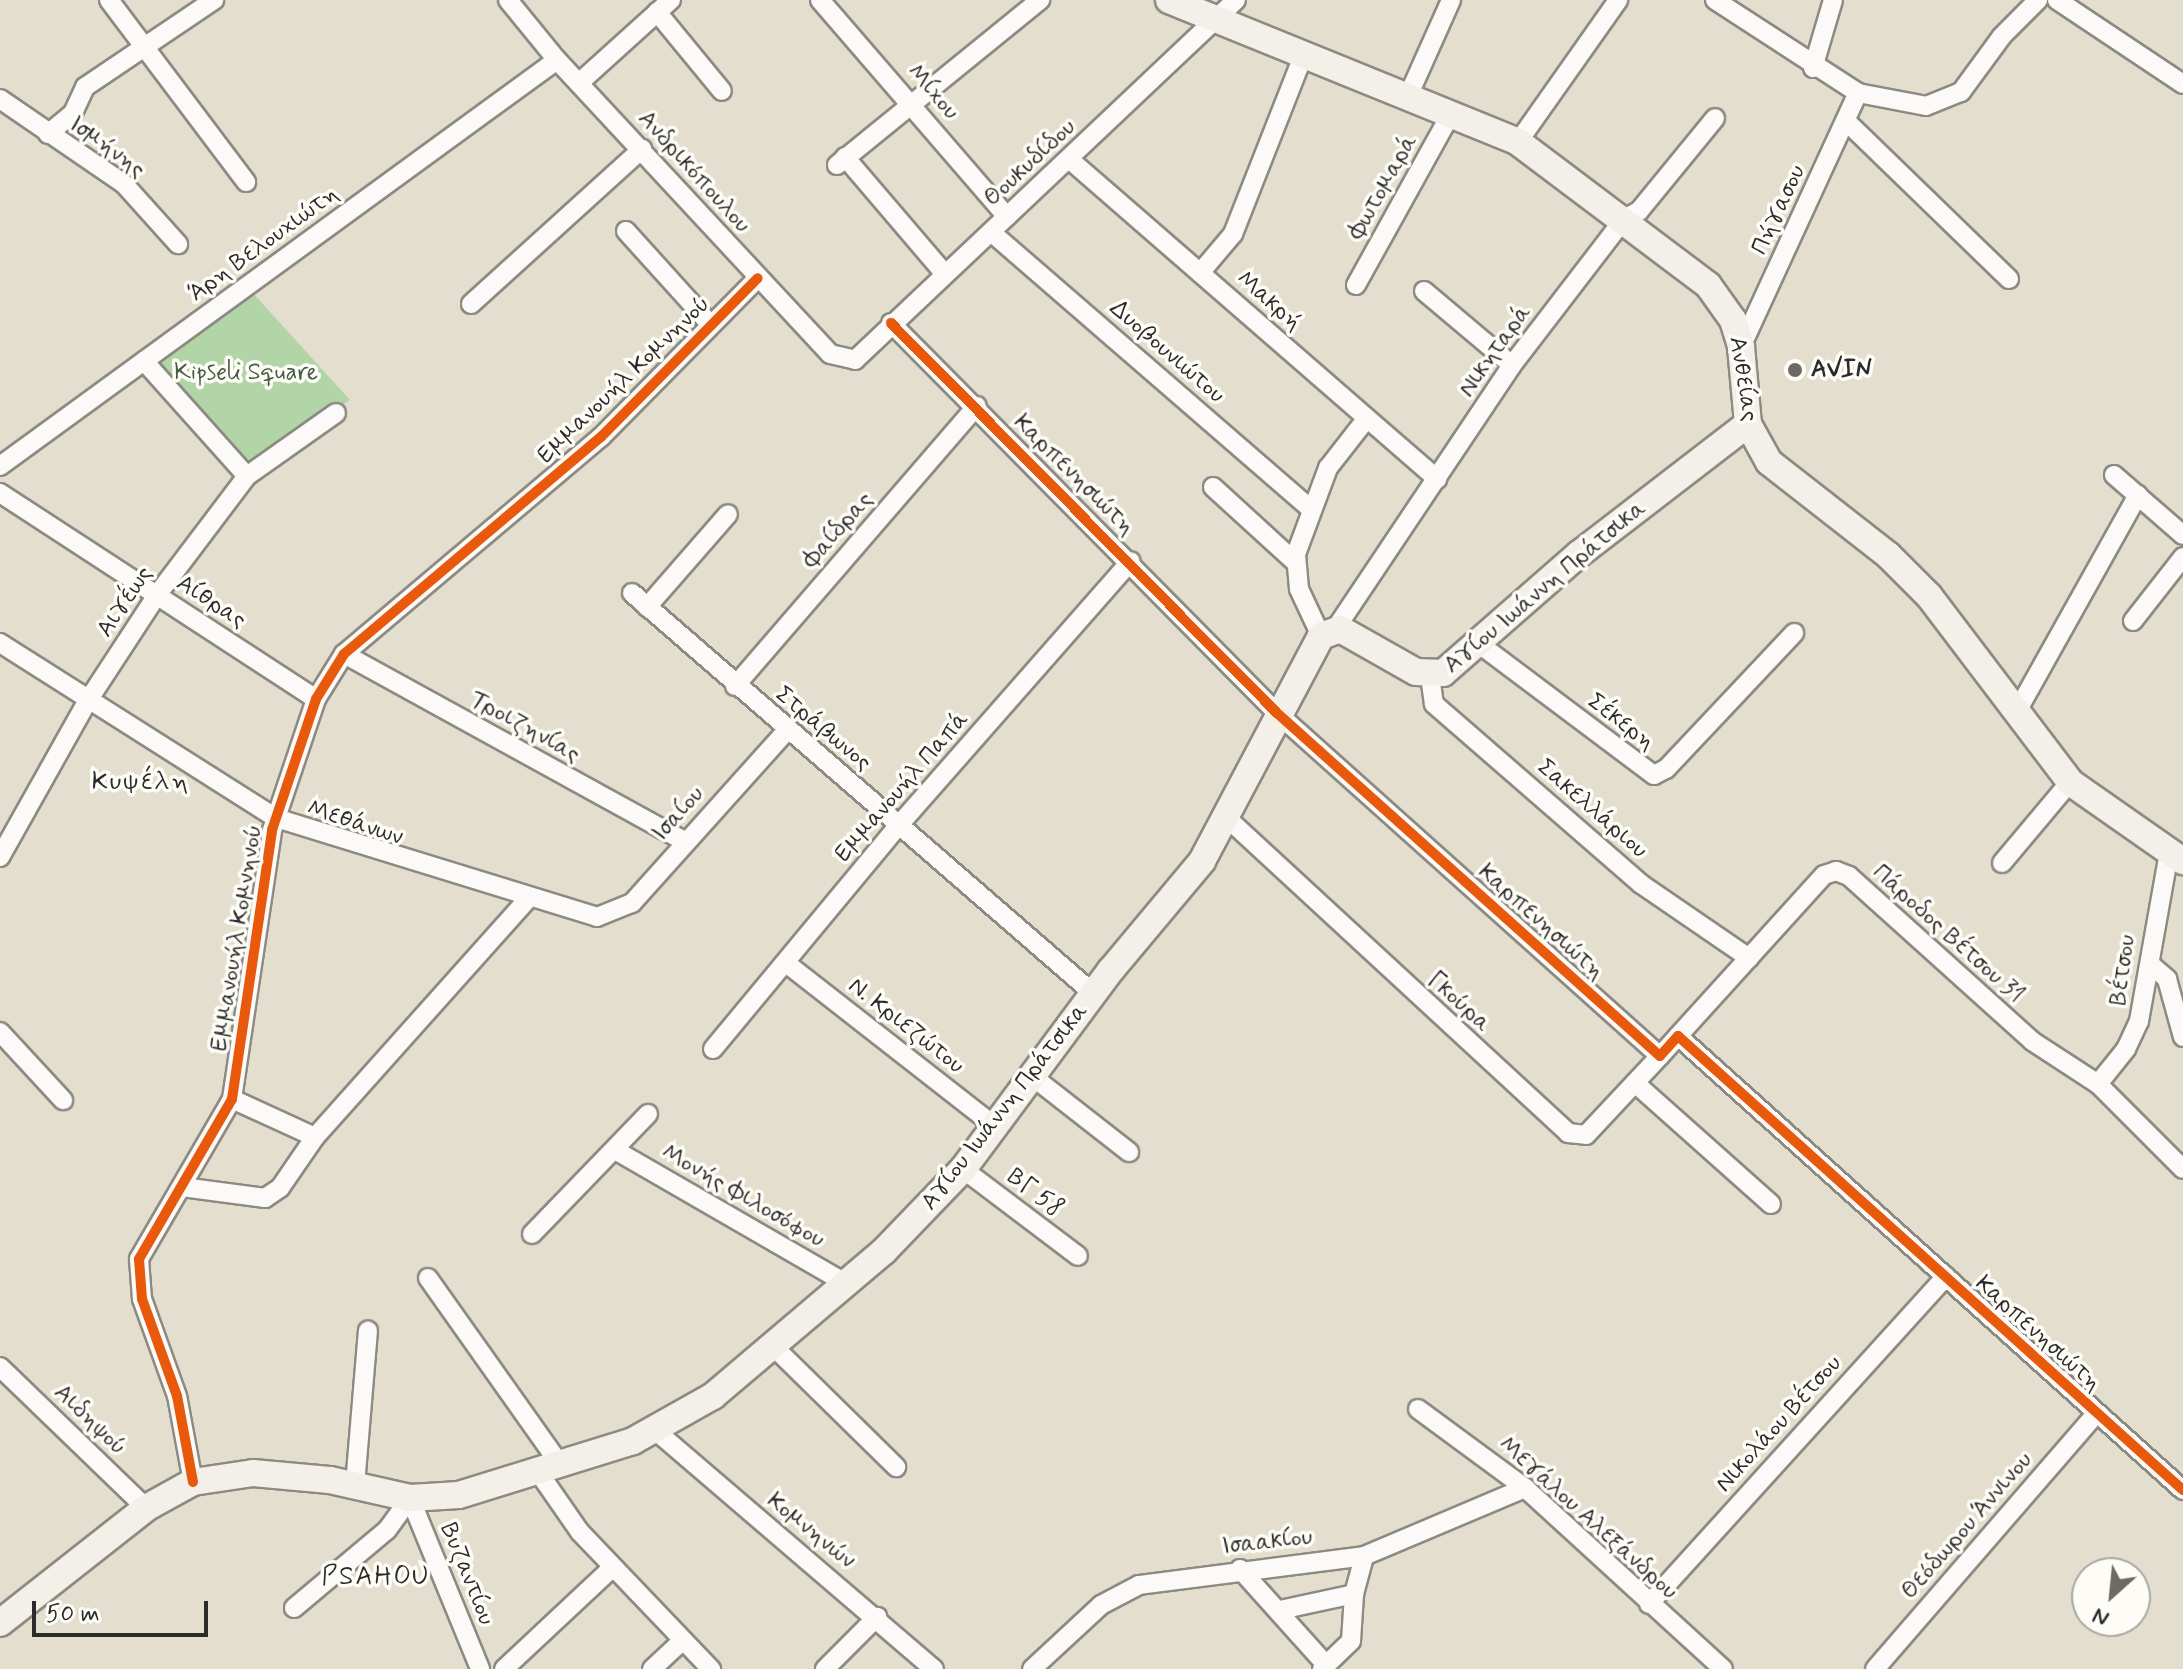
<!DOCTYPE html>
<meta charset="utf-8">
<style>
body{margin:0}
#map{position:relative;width:2183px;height:1669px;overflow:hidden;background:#e3decd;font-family:Mynerve,sans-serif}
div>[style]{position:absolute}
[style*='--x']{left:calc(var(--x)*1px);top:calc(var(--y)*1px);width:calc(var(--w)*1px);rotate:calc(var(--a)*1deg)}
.green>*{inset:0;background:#b1d5a6}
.roads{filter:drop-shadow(2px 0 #8d8a82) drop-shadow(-2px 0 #8d8a82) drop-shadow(0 2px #8d8a82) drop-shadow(0 -2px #8d8a82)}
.minor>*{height:18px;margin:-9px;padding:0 9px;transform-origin:9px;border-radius:9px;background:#fbfaf8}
.secondary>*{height:26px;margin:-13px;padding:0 13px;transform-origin:13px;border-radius:13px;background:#f3f0e9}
.cycleway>*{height:10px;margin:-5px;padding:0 5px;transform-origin:5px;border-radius:5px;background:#e8590c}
.dots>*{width:22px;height:22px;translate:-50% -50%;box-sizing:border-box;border:4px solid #fdfcf7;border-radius:50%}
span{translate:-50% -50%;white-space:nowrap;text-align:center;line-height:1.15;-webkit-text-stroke:7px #fdfcf7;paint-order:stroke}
.street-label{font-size:24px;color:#2b2b2b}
.poi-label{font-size:24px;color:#2b2b2b;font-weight:700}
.left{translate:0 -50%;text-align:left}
.park-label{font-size:24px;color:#475c47}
.neighbourhood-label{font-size:26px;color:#2b2b2b;letter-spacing:2px}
.north{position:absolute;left:2071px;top:1557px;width:80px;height:80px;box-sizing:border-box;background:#fdfcf7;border:2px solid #a9a8a5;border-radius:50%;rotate:207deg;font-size:22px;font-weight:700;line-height:32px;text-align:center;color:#2b2b2b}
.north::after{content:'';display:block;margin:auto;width:28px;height:36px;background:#6b6a64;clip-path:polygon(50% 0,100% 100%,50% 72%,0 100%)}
.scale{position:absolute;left:32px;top:1601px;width:176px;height:36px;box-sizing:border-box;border:4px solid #2b2b2b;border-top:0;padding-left:10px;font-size:24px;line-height:28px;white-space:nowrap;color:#2b2b2b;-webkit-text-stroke:6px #fdfcf7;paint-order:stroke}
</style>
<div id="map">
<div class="green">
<i style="clip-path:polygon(252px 292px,350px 400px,249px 467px,154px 363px)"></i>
</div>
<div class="roads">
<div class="minor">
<i style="--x:109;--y:0;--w:228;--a:53"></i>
<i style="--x:508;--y:0;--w:77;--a:50.8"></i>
<i style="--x:557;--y:60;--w:401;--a:47.1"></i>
<i style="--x:830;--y:354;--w:26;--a:13"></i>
<i style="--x:855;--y:360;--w:524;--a:-43.38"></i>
<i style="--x:820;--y:0;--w:286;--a:49.2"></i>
<i style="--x:1715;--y:0;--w:171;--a:33"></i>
<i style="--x:1858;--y:93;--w:69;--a:10.8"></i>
<i style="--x:1926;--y:106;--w:38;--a:-22"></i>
<i style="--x:1961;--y:92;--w:69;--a:-53.8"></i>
<i style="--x:2002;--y:36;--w:51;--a:-45"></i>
<i style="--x:2057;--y:0;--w:151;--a:33.7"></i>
<i style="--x:657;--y:12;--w:102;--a:50.6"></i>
<i style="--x:1813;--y:68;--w:71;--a:-73.6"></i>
<i style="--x:579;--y:83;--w:124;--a:-42.1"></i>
<i style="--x:1409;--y:94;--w:103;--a:-65.9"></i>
<i style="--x:0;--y:99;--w:150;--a:34.4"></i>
<i style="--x:124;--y:184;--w:81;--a:48"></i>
<i style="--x:1846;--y:121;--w:227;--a:44.1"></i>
<i style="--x:48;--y:134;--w:33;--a:-40"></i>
<i style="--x:73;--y:113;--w:29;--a:-65"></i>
<i style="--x:85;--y:87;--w:156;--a:-34"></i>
<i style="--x:1518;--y:142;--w:174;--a:-54.8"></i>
<i style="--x:845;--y:157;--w:154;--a:49.5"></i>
<i style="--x:1069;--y:159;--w:488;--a:41"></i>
<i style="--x:837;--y:165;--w:262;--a:-39.1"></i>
<i style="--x:626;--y:231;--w:125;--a:47.9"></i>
<i style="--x:991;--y:232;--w:423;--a:40.9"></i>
<i style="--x:1200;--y:273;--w:51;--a:-49.8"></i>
<i style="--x:1233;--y:234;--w:193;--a:-68.5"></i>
<i style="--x:1356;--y:285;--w:198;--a:-61"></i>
<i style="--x:1424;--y:291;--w:115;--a:40.1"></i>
<i style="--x:471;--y:304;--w:231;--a:-42.2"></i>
<i style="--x:891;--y:323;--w:549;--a:45.3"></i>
<i style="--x:1277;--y:713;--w:514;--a:41.85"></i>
<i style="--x:1660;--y:1056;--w:27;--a:-48"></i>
<i style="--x:1678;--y:1036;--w:679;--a:41.96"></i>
<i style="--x:1741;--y:347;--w:280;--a:-65.3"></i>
<i style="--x:144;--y:361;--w:154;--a:48.2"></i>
<i style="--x:0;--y:466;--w:689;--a:-36.09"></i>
<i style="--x:2114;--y:475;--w:91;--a:41"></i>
<i style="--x:1213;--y:487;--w:111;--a:42.4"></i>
<i style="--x:0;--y:493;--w:377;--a:33.1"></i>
<i style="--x:632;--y:593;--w:612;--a:40.96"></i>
<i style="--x:647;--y:607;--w:123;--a:-48.9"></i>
<i style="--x:2133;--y:621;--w:81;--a:-52"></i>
<i style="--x:1336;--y:628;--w:316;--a:-56.2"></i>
<i style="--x:1512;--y:365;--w:184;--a:-52.5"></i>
<i style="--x:1624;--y:219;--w:17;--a:-28"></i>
<i style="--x:1639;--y:211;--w:120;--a:-50.7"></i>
<i style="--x:1321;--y:636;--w:52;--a:-115.1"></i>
<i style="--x:1299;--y:589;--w:35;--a:-95"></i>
<i style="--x:1296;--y:554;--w:92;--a:-69.6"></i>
<i style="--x:1328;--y:468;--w:63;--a:-52"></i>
<i style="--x:0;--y:643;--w:327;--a:32.4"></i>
<i style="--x:276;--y:818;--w:336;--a:17.1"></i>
<i style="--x:597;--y:917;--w:38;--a:-22"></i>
<i style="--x:632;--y:903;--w:232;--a:-48.1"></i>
<i style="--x:1478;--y:643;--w:220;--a:36.9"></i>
<i style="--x:1654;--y:775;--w:13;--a:-27"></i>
<i style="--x:1666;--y:769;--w:187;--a:-46.7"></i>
<i style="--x:344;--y:654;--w:388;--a:28.8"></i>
<i style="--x:1430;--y:676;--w:28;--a:82"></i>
<i style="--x:1434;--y:704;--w:274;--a:41"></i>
<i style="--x:1641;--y:884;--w:131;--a:34.4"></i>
<i style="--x:735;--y:686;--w:370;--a:-49.2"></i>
<i style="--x:2016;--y:713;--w:250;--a:-60.8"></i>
<i style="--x:1227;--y:818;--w:464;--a:42.7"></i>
<i style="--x:1568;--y:1133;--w:18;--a:6"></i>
<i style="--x:1586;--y:1135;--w:108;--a:-46.9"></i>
<i style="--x:0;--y:857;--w:178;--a:-60.7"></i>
<i style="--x:87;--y:702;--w:128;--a:-56.8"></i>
<i style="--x:157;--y:595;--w:149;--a:-52.9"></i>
<i style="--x:247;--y:476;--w:109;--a:-35.3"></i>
<i style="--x:2002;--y:863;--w:106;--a:-50"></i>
<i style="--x:786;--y:963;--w:266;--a:38"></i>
<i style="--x:2150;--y:964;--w:23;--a:41"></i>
<i style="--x:2167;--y:979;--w:60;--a:74.6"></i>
<i style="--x:0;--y:1032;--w:93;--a:47.2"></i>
<i style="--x:1678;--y:1036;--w:217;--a:-47.8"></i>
<i style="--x:1824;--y:875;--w:13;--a:-18"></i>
<i style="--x:1836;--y:871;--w:14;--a:21"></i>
<i style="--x:1849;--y:876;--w:246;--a:42"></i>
<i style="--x:2032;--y:1041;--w:79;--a:33.1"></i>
<i style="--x:2098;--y:1084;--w:120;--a:45"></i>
<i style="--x:713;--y:1049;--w:291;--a:-50.3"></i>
<i style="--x:899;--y:825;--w:351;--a:-48.7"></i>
<i style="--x:1033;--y:1077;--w:122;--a:38"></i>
<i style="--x:1635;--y:1083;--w:182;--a:41.7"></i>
<i style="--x:2098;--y:1084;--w:45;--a:-51.3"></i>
<i style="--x:2126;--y:1049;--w:31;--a:-65"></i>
<i style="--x:2139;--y:1021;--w:172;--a:-79.9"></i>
<i style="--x:232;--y:1099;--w:91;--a:24.6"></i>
<i style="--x:615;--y:1150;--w:268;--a:30"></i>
<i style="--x:963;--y:1169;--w:144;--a:37.1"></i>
<i style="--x:182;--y:1187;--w:84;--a:7.5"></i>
<i style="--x:265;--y:1198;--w:18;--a:-34"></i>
<i style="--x:280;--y:1188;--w:62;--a:-55.5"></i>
<i style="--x:315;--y:1137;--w:318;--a:-48.2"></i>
<i style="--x:532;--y:1234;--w:167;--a:-46"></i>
<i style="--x:428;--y:1278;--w:230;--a:54.7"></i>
<i style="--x:775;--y:1348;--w:170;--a:44.5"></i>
<i style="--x:0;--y:1367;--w:203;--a:44"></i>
<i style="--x:1418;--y:1409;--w:133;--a:36.4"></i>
<i style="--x:1525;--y:1488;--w:268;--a:42.4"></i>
<i style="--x:656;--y:1431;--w:366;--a:40.6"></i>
<i style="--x:539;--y:1473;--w:72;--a:55.2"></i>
<i style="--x:580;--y:1532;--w:190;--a:46.3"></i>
<i style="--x:193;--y:1482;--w:87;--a:-100.5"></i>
<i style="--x:177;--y:1396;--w:103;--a:-109.8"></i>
<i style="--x:142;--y:1299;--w:40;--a:-94.3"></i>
<i style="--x:139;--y:1259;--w:185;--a:-59.8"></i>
<i style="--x:232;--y:1099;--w:272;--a:-81.5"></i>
<i style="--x:272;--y:830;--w:138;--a:-71.4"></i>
<i style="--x:316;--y:699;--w:53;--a:-58.1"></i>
<i style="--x:344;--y:654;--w:336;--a:-40.2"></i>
<i style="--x:601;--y:437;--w:223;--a:-45.4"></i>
<i style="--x:355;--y:1485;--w:155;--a:-85.2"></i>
<i style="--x:410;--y:1498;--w:185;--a:67.7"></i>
<i style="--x:1240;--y:1569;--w:129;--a:48.1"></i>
<i style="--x:1649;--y:1604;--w:442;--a:-47.8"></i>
<i style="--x:294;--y:1608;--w:121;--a:-40"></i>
<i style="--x:387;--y:1530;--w:39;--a:-54"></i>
<i style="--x:1280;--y:1610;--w:76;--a:-12.2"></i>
<i style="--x:504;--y:1669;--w:148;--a:-43.1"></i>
<i style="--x:652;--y:1669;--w:41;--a:-43"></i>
<i style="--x:825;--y:1669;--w:74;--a:-45"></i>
<i style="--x:1032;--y:1669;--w:94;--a:-42.8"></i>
<i style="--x:1101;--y:1605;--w:43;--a:-27.8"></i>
<i style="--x:1139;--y:1585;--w:227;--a:-7.3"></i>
<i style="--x:1364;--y:1556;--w:175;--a:-22.9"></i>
<i style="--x:1322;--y:1669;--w:40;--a:-44"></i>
<i style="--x:1351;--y:1641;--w:47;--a:-86.3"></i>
<i style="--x:1354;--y:1594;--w:39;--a:-75"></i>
<i style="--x:1875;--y:1669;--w:337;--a:-49.1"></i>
</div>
<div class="secondary">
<i style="--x:1169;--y:0;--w:377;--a:22.1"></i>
<i style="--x:1518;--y:142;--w:238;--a:37"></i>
<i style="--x:1708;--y:285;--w:43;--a:54.5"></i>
<i style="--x:1733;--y:320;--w:28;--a:73"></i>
<i style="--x:1741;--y:347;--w:77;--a:84.8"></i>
<i style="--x:1748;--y:424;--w:43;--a:61.1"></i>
<i style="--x:1769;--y:462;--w:151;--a:38"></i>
<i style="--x:1888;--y:555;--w:58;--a:45"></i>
<i style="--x:1929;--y:596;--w:233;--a:52.8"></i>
<i style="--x:2070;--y:782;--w:138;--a:35"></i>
<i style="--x:0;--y:1623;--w:186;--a:-38.2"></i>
<i style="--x:146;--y:1508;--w:54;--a:-29"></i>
<i style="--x:193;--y:1482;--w:61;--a:-8.5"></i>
<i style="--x:253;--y:1473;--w:77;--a:5.2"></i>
<i style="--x:330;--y:1480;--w:82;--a:12.7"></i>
<i style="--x:410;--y:1498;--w:49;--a:-3.5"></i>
<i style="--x:459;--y:1495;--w:182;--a:-17.2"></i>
<i style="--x:633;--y:1441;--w:92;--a:-29.4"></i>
<i style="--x:713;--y:1396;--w:224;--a:-40.3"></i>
<i style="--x:884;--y:1251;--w:114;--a:-46.1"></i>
<i style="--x:963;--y:1169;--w:248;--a:-53.4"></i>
<i style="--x:1111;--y:970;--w:142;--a:-50.1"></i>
<i style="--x:1202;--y:861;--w:255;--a:-62.1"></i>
<i style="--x:1321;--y:636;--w:20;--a:-20"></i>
<i style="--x:1340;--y:629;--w:87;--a:29.5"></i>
<i style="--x:1416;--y:672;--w:27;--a:2"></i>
<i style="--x:1443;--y:673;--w:181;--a:-41.2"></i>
<i style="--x:1579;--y:554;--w:213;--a:-37.6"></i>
</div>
</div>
<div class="cycleway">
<i style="--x:891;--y:323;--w:549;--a:45.3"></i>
<i style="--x:1277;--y:713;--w:514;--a:41.85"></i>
<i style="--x:1660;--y:1056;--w:27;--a:-48"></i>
<i style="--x:1678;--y:1036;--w:679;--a:41.96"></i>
<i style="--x:193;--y:1482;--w:87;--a:-100.5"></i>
<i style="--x:177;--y:1396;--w:103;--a:-109.8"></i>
<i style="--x:142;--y:1299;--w:40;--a:-94.3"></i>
<i style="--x:139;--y:1259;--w:185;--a:-59.8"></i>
<i style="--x:232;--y:1099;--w:272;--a:-81.5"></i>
<i style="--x:272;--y:830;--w:138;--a:-71.4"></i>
<i style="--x:316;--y:699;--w:53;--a:-58.1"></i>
<i style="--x:344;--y:654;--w:336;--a:-40.2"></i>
<i style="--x:601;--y:437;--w:223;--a:-45.4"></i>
</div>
<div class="dots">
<i style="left:1795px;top:370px;background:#6b6a64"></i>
</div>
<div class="street-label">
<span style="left:933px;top:92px;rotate:49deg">Μίχου</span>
<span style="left:107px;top:147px;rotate:36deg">Ισμήνης</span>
<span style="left:1030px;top:163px;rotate:-43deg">Θουκυδίδου</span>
<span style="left:694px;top:172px;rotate:48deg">Ανδρικόπουλου</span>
<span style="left:1383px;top:187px;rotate:-61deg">Φωτομαρά</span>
<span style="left:1779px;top:210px;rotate:-65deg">Πήγασου</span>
<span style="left:264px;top:244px;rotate:-36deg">Άρη Βελουχιώτη</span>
<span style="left:1269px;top:301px;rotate:41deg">Μακρή</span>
<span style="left:1495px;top:351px;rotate:-55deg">Νικηταρά</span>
<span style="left:1167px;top:352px;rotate:41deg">Δυοβουνιώτου</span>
<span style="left:1743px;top:379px;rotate:81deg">Ανθείας</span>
<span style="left:624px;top:380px;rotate:-44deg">Εμμανουήλ Κομνηνού</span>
<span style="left:1074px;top:475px;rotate:45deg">Καρπενησιώτη</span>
<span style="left:838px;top:530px;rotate:-49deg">Φαίδρας</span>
<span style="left:1545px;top:587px;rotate:-40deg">Αγίου Ιωάννη Πράτσικα</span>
<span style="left:125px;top:602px;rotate:-56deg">Αιγέως</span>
<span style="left:211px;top:602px;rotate:33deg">Αίθρας</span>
<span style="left:1621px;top:722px;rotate:37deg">Σέκερη</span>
<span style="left:525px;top:727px;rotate:29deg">Τροιζηνίας</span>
<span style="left:823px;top:729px;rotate:40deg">Στράβωνος</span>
<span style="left:902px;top:787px;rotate:-49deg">Εμμανουήλ Παπά</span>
<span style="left:1592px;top:809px;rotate:41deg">Σακελλάριου</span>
<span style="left:678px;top:814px;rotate:-48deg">Ισαίου</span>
<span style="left:355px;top:823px;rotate:18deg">Μεθάνων</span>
<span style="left:1541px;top:922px;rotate:42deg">Καρπενησιώτη</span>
<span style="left:1948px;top:934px;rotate:42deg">Πάροδος Βέτσου 31</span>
<span style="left:237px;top:938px;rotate:-81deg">Εμμανουήλ Κομνηνού</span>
<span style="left:2123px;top:970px;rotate:-82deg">Βέτσου</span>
<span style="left:1459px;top:1002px;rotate:42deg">Γκούρα</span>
<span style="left:906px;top:1026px;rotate:38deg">Ν. Κριεζώτου</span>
<span style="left:1005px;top:1107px;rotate:-52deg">Αγίου Ιωάννη Πράτσικα</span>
<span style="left:1035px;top:1193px;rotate:37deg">ΒΓ 58</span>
<span style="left:743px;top:1196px;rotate:30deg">Μονής Φιλοσόφου</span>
<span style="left:2038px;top:1334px;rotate:42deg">Καρπενησιώτη</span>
<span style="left:90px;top:1420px;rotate:44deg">Αιδηψού</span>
<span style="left:1779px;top:1424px;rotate:-48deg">Νικολάου Βέτσου</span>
<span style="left:1588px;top:1518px;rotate:42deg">Μεγάλου Αλεξάνδρου</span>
<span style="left:1967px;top:1526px;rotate:-49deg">Θεόδωρου Άννινου</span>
<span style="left:811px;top:1531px;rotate:39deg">Κομνηνών</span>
<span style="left:1267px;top:1542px;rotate:-6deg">Ισαακίου</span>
<span style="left:467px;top:1574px;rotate:68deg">Βυζαντίου</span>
</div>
<div class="poi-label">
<span class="left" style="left:1811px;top:370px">AVIN</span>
</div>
<div class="park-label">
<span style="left:246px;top:373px">Kipseli Square</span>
</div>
<div class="neighbourhood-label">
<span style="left:141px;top:783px">Κυψέλη</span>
<span style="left:376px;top:1578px">PSAHOU</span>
</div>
<div class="north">N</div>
<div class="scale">50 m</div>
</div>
